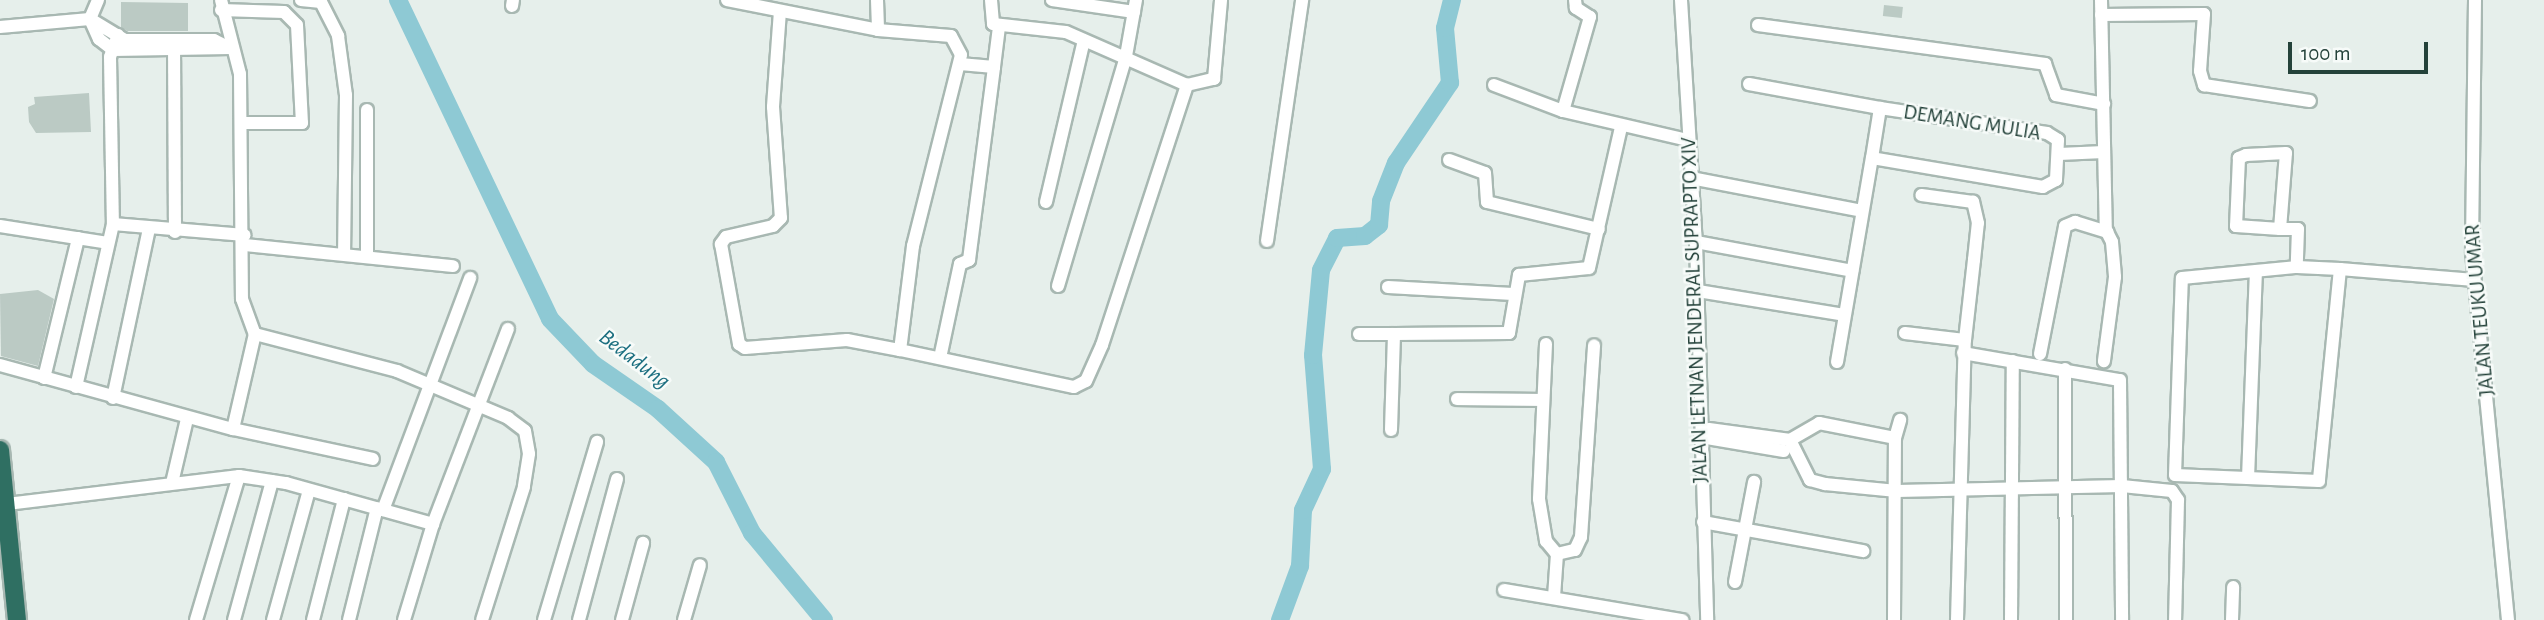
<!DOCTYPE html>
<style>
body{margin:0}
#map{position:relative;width:2544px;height:620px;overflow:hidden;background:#e6efeb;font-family:"Alegreya Sans",sans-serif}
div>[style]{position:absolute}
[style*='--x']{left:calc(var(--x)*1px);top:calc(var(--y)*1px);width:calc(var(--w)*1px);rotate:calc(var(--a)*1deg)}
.river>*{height:18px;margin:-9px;padding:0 9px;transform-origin:9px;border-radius:9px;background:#8ec9d4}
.building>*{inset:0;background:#bbcac4;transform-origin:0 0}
.roads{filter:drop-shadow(2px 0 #a8b8b2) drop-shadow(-2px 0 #a8b8b2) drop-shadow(0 2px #a8b8b2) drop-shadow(0 -2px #a8b8b2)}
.minor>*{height:12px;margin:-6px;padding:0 6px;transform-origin:6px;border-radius:6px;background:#fff}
.highway>*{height:18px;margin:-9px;padding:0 9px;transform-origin:9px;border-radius:9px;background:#2f6f62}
span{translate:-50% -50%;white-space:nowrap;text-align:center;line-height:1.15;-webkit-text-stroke:5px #f7fbf9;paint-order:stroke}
.street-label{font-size:21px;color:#24423a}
.water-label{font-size:23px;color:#1c6f80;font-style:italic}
.scale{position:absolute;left:2288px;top:42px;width:140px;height:32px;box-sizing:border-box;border:4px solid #24423a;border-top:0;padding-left:9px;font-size:21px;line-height:24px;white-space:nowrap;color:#24423a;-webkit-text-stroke:5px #f7fbf9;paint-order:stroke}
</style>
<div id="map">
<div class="river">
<i style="--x:398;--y:0;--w:353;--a:64.5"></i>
<i style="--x:550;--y:319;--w:62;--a:46.3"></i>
<i style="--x:593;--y:364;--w:79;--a:34.7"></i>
<i style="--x:658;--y:409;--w:79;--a:42.4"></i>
<i style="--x:716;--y:462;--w:80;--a:63.1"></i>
<i style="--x:752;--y:533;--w:113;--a:50.4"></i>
<i style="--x:1280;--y:620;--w:58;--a:-69.7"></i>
<i style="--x:1300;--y:566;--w:56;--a:-86.9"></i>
<i style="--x:1303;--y:510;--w:45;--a:-65.1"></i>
<i style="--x:1322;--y:469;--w:114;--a:-94.5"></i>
<i style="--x:1313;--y:355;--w:85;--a:-84.6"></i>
<i style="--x:1321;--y:270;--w:36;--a:-63"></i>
<i style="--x:1337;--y:238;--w:28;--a:-4"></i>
<i style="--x:1365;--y:236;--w:18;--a:-38"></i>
<i style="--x:1379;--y:225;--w:24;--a:-85"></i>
<i style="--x:1381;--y:201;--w:41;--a:-68.5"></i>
<i style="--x:1396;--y:163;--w:97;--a:-56"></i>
<i style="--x:1450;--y:83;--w:55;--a:-95.2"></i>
<i style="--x:1445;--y:28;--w:29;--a:-76"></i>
</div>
<div class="building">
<i style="clip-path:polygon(121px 2px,188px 3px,188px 31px,127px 31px,121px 27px)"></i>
<i style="left:1884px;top:5px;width:19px;height:11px;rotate:6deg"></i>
<i style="clip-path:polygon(89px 93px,91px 132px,36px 133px,29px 122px,28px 107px,35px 104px,34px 97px)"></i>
<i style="clip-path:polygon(38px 290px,54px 299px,38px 366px,1px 356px,0 294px)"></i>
</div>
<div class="roads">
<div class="minor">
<i style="--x:98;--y:0;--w:21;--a:113"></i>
<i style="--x:90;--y:19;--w:22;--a:66"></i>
<i style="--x:99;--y:39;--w:18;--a:38"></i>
<i style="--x:113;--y:50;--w:117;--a:-1"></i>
<i style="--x:221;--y:0;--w:76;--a:75.6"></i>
<i style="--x:240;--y:74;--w:225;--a:89.5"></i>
<i style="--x:242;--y:299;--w:37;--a:70"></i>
<i style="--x:255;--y:334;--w:147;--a:14.6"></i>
<i style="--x:397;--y:371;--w:121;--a:22.9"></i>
<i style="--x:508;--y:418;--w:21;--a:37"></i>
<i style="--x:525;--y:431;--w:23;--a:80"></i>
<i style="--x:529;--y:454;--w:33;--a:99"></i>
<i style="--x:524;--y:487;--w:139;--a:107.5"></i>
<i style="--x:301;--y:0;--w:20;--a:6"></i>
<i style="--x:321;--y:2;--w:38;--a:63"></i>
<i style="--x:338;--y:36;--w:60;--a:82.3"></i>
<i style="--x:346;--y:95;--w:159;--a:90.7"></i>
<i style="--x:727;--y:0;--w:154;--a:11.2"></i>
<i style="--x:877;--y:0;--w:30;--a:88"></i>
<i style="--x:878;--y:30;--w:73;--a:4.7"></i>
<i style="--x:951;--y:36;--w:21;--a:62"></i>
<i style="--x:961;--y:55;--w:197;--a:104.1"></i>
<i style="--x:913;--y:246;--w:105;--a:97.1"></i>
<i style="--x:900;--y:350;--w:178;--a:12"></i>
<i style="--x:1074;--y:387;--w:13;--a:-27"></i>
<i style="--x:1086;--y:381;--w:39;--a:-66"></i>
<i style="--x:1102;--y:345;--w:274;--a:-71.9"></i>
<i style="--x:1187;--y:85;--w:28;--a:-13"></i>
<i style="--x:1214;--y:79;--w:79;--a:-84.9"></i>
<i style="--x:991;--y:0;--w:24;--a:85"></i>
<i style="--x:993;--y:24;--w:73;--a:6.3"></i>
<i style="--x:1066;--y:32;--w:132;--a:23.7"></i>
<i style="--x:1052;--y:0;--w:83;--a:8.3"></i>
<i style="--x:1681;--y:0;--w:242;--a:86.5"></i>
<i style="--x:1696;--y:242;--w:378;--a:88.3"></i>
<i style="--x:2101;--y:0;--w:231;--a:88.8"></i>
<i style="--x:2475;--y:0;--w:253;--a:90.7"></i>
<i style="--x:2472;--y:253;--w:369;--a:84.4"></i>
<i style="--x:512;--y:6;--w:6;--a:-81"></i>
<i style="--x:221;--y:10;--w:63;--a:1.8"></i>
<i style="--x:284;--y:12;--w:18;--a:45"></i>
<i style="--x:297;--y:25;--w:98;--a:87.1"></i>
<i style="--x:302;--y:123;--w:59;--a:180"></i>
<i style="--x:780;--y:11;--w:96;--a:94.2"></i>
<i style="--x:773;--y:107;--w:111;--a:85.9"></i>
<i style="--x:781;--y:218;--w:11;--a:135"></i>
<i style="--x:773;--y:226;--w:48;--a:166.8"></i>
<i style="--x:726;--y:237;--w:9;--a:126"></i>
<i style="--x:721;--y:244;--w:102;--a:79.8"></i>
<i style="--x:739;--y:344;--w:7;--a:34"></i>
<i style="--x:745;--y:348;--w:102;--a:-4.5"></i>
<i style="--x:847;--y:340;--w:54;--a:10.7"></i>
<i style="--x:2101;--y:15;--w:103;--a:-0.6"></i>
<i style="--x:2204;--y:14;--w:57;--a:94"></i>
<i style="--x:2200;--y:71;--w:15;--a:74"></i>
<i style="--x:2204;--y:85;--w:107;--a:8.6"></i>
<i style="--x:1758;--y:25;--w:290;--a:7.7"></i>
<i style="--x:2045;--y:64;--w:33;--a:70"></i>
<i style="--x:2056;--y:95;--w:49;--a:10.6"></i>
<i style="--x:0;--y:27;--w:90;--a:-5.1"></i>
<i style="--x:90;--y:19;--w:41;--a:31"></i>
<i style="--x:125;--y:40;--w:89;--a:0"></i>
<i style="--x:214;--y:40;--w:18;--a:27"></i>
<i style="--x:118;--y:35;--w:23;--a:110"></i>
<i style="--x:110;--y:57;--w:167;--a:89"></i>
<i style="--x:113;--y:224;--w:132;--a:4.8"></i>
<i style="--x:174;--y:42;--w:190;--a:89.7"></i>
<i style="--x:994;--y:67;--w:40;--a:-82.9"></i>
<i style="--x:1749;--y:84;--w:133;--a:10.4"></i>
<i style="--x:1494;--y:85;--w:74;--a:20.6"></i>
<i style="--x:1563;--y:111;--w:128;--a:13.1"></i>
<i style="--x:1880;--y:108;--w:169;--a:8.5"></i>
<i style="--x:2047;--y:133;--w:13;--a:32"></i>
<i style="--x:2058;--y:140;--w:40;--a:92.9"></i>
<i style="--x:2056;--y:180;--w:15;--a:152"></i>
<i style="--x:2043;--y:187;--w:173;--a:-170.4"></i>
<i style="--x:1872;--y:158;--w:51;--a:-80.9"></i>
<i style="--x:367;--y:110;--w:146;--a:90"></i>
<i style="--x:1563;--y:111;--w:98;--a:-74"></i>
<i style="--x:1590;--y:17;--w:17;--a:-147"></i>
<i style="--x:1576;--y:8;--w:8;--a:-97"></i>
<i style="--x:2059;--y:154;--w:45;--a:-2.5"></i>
<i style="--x:1449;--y:160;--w:38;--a:20"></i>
<i style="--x:1485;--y:173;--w:29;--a:86"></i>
<i style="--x:1487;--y:202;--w:115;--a:13.6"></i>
<i style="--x:1691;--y:178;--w:174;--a:10.9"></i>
<i style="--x:1046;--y:202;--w:166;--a:-76.8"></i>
<i style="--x:0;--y:226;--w:109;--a:8.9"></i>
<i style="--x:2280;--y:229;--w:76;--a:-85.5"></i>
<i style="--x:2286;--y:153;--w:40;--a:177.1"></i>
<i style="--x:2246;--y:155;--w:8;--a:157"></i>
<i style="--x:2239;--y:158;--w:68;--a:92.5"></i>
<i style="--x:2236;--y:226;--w:44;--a:3.9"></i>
<i style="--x:2280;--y:229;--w:18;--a:0"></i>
<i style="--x:2298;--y:229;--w:38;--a:92"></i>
<i style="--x:1267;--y:241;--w:244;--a:-81.7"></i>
<i style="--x:1696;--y:242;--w:159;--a:10.5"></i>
<i style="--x:245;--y:245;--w:209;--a:5.8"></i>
<i style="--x:2340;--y:269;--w:213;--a:95.7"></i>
<i style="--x:2319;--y:481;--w:144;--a:-177.6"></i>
<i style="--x:2175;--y:475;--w:197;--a:-88"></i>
<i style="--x:2182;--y:278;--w:116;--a:-5.5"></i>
<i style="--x:2297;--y:267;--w:43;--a:2.7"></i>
<i style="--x:2340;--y:269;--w:135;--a:4.7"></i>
<i style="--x:1058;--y:286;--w:240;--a:-73.5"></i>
<i style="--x:1126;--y:56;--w:57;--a:-79.9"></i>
<i style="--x:1388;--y:287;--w:125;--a:3.2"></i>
<i style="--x:1698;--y:291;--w:148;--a:9.3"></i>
<i style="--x:1905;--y:333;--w:60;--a:6.7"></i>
<i style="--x:1965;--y:340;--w:81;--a:-83.6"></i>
<i style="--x:1974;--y:260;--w:37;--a:-84"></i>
<i style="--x:1978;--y:223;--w:22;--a:-103"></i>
<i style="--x:1973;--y:202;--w:52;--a:-172.3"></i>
<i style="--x:1359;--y:334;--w:35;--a:0"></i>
<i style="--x:1546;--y:344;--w:155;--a:92.6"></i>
<i style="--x:1539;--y:499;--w:43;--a:80.5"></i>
<i style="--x:1546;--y:541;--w:17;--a:50"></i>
<i style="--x:1557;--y:554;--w:43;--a:94"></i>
<i style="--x:1963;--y:353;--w:159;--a:9.8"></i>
<i style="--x:2120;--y:380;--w:240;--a:89.5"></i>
<i style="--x:2040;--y:354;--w:130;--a:-78.9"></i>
<i style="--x:2065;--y:226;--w:11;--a:-22"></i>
<i style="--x:2075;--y:222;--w:34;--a:17"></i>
<i style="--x:2107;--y:232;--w:11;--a:63"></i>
<i style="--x:2112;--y:242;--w:35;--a:85"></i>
<i style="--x:2115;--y:277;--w:85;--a:97.5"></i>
<i style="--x:940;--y:358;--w:96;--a:-78"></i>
<i style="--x:960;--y:264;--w:10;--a:-24"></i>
<i style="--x:969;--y:260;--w:195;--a:-82.6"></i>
<i style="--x:994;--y:67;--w:34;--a:-175"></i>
<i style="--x:1837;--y:362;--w:207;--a:-80.3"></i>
<i style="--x:0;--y:365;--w:242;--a:15.4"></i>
<i style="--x:233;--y:429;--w:98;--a:-77"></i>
<i style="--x:2065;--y:369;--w:251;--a:89.8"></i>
<i style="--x:44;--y:378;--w:144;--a:-76.3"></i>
<i style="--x:76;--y:387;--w:167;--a:-77.2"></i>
<i style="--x:113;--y:398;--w:173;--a:-78"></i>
<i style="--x:1457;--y:399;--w:83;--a:0.7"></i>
<i style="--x:233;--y:429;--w:143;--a:12.1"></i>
<i style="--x:1709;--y:429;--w:82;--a:7.7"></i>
<i style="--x:1790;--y:440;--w:45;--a:63.4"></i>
<i style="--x:1810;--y:480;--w:16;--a:15"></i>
<i style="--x:1825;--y:484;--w:72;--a:5.6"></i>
<i style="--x:1897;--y:491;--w:225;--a:-1.3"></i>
<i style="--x:2122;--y:486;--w:50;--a:5.7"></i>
<i style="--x:2172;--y:491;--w:11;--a:56"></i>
<i style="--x:2178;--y:500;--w:120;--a:91.4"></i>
<i style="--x:1391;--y:430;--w:96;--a:-88.2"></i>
<i style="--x:1394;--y:334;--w:115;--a:-0.5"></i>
<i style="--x:1509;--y:333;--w:59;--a:-80.2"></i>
<i style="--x:1519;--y:275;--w:70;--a:-5.7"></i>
<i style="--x:1589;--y:268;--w:145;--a:-77.2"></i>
<i style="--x:1701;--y:437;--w:84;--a:9.6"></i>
<i style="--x:1790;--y:440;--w:34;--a:-30"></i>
<i style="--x:1819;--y:423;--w:77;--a:11.2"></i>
<i style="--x:2248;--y:478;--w:207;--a:-87.8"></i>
<i style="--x:172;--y:483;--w:66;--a:-76.8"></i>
<i style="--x:7;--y:504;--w:234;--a:-6.9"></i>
<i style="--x:239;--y:476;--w:48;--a:8.5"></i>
<i style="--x:286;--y:483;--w:153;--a:15.6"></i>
<i style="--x:383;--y:510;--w:248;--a:-69.4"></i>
<i style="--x:1703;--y:522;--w:163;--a:10.3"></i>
<i style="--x:1557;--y:554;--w:18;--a:-13"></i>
<i style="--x:1575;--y:550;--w:14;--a:-65"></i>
<i style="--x:1581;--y:537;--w:192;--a:-86.1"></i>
<i style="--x:1735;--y:582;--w:102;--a:-79.2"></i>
<i style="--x:1504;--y:590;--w:181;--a:9.6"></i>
<i style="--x:196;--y:620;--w:150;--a:-73.4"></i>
<i style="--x:234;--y:620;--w:144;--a:-74.7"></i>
<i style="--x:273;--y:620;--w:135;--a:-74.5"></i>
<i style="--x:313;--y:620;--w:125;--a:-75.6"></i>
<i style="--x:349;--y:620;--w:115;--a:-76"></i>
<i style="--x:404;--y:620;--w:100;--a:-73.2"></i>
<i style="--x:433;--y:524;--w:209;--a:-69"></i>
<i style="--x:544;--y:620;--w:186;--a:-73.4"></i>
<i style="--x:579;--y:620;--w:146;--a:-74.9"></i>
<i style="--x:622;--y:620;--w:80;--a:-74.7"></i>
<i style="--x:684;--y:620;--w:57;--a:-73.8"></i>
<i style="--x:1894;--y:620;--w:182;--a:-89.7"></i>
<i style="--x:1895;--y:438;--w:19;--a:-74"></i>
<i style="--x:1957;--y:620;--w:280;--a:-88.4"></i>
<i style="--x:2011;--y:620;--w:259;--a:-89.6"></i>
<i style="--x:2232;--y:620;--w:33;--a:-88"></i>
</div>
<div class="highway">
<i style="--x:0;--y:450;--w:171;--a:84.3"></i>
</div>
</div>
<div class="street-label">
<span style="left:1972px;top:123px;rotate:9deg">DEMANG MULIA</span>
<span style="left:1695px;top:310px;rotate:-92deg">JALAN LETNAN JENDERAL SUPRAPTO XIV</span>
<span style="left:2480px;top:310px;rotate:-95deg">JALAN TEUKU UMAR</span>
</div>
<div class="water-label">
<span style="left:634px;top:360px;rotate:37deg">Bedadung</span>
</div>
<div class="scale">100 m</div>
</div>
